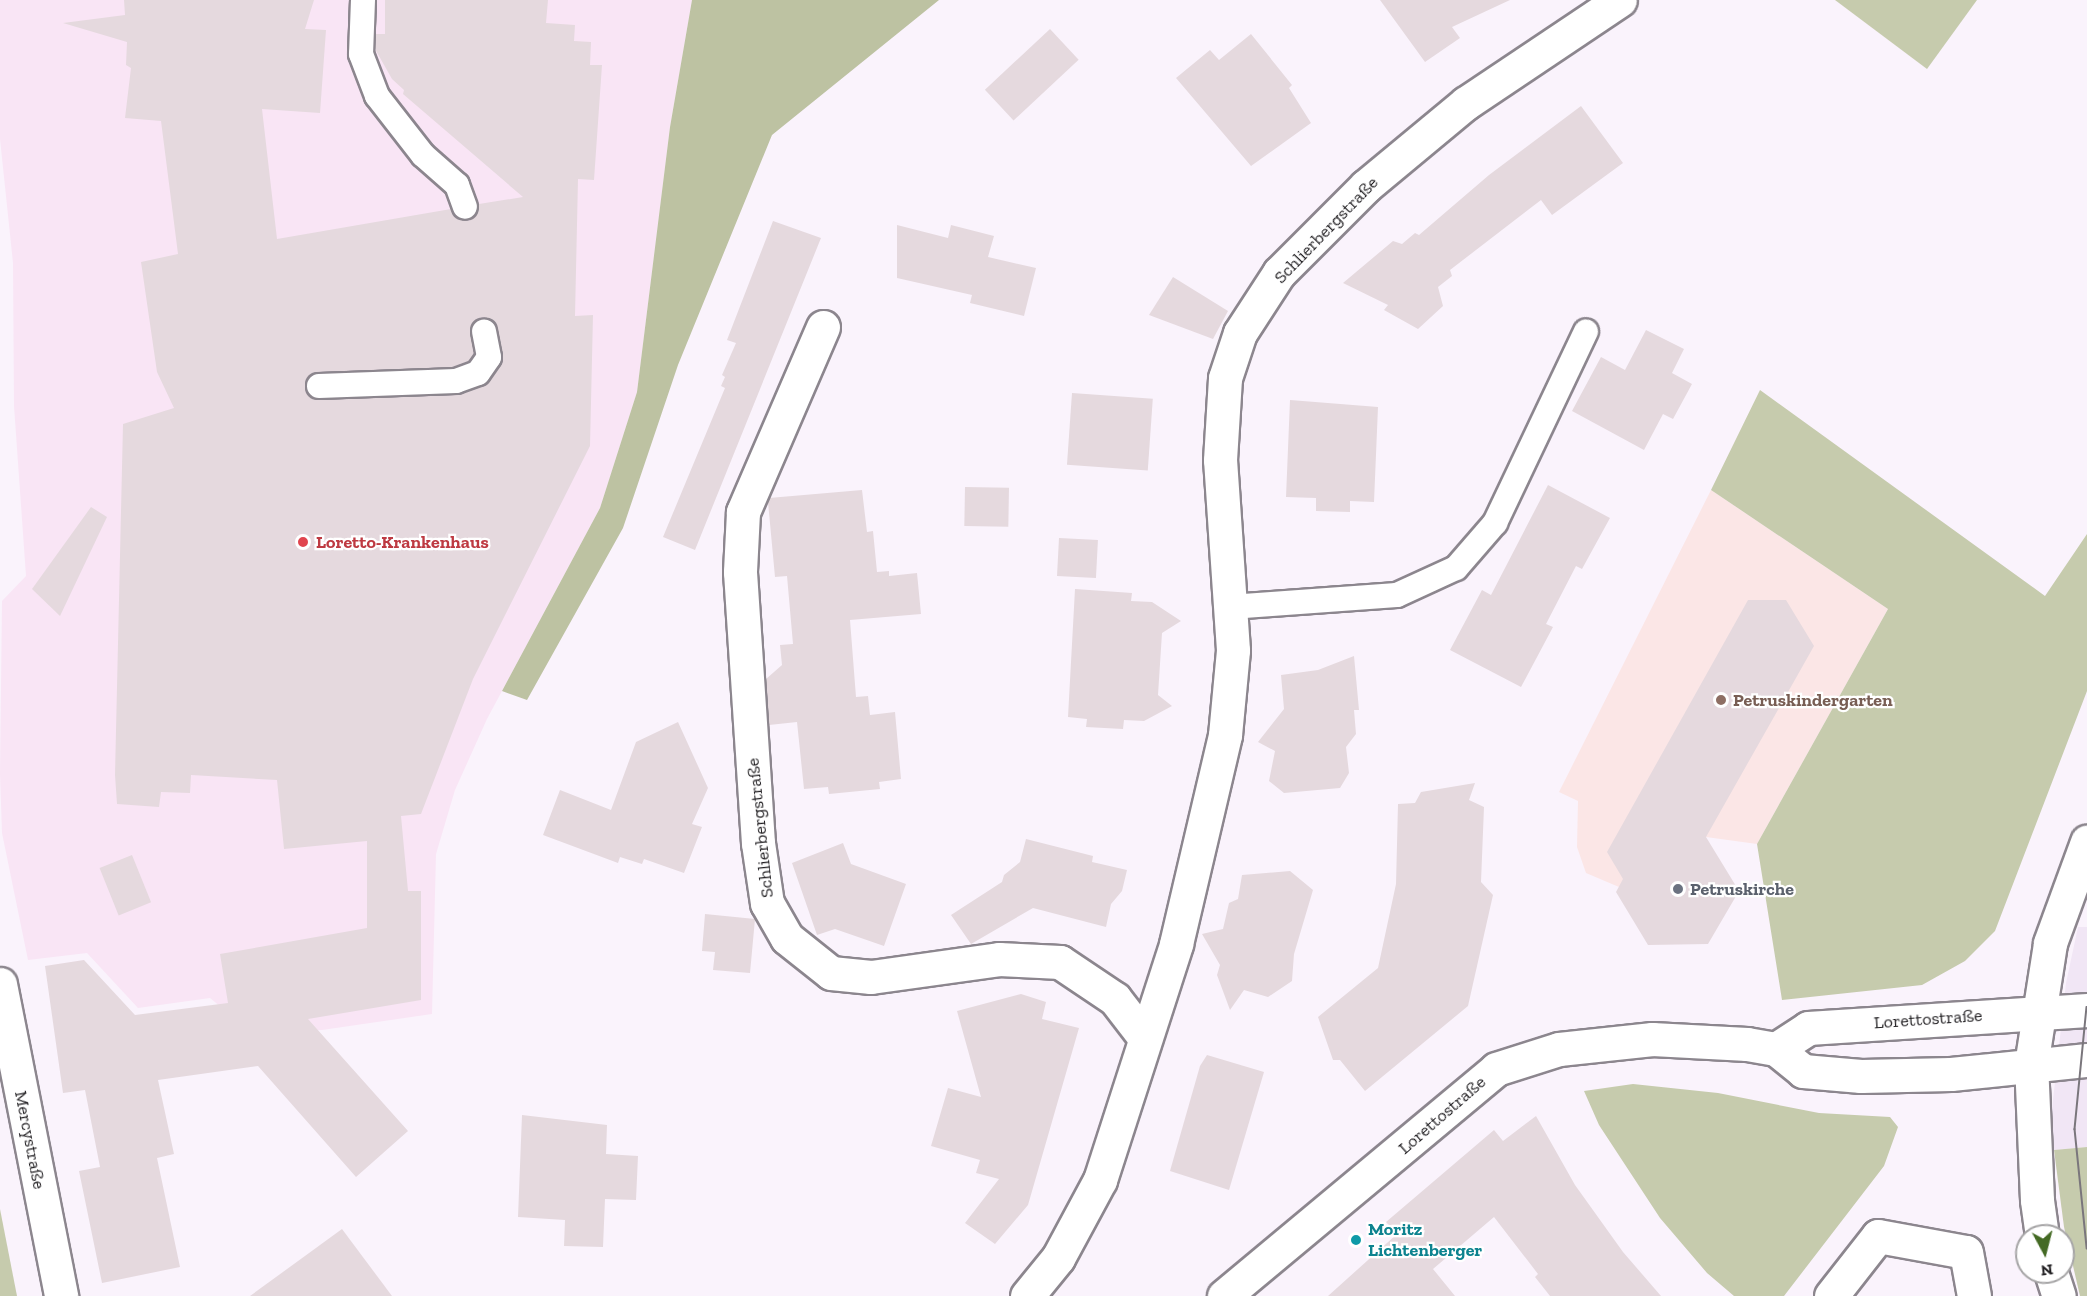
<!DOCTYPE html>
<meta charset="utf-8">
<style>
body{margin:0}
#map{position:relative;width:2087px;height:1296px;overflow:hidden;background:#faf3fc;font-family:"Zilla Slab",serif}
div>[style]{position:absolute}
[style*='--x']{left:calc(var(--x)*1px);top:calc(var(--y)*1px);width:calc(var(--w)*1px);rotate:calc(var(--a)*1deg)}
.built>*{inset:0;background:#f1e6f5}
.education>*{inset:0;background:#fbe6e6}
.medical>*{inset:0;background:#f9e5f5}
.green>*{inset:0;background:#c6cbad}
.forest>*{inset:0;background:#bdc2a2}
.building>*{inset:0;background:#e5d9de;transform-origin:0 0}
.roads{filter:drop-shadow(2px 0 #8c868e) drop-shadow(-2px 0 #8c868e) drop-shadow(0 2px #8c868e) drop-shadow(0 -2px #8c868e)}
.service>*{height:24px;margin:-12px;padding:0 12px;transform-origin:12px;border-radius:12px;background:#fff}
.minor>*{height:33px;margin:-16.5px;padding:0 16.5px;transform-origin:16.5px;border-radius:16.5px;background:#fff}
.secondary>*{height:33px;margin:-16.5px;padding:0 16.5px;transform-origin:16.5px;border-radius:16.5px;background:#fff}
.tram>*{height:1.5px;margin:-0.75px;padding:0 0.75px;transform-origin:0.75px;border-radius:0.75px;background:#7a767c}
.dots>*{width:16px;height:16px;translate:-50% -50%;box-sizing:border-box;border:3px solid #fff;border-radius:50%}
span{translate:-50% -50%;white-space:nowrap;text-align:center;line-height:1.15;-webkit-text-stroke:4.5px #fff;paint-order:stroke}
.street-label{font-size:18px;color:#201e21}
.health-label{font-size:18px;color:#be3a42;font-weight:700}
.left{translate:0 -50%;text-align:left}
.education-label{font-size:18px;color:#785e54;font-weight:700}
.worship-label{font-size:18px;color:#5b616d;font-weight:700}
.culture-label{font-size:18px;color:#0d838f;font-weight:700}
.north{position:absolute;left:2015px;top:1224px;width:60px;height:60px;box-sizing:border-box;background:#fff;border:2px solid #a6a5a6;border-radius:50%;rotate:173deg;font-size:16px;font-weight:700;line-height:24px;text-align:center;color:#201e21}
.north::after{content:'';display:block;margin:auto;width:21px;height:27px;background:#446a24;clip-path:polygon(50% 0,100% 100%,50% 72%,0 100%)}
</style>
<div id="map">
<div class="built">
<i style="clip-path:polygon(2078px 927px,2087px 927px,2087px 1147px,2054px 1150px,2052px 1109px,2066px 983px)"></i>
</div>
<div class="education">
<i style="clip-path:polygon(1711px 490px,1888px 609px,1757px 844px,1706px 837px,1619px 887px,1586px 873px,1577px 847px,1578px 801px,1559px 792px)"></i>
</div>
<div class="medical">
<i style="clip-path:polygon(0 0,692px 0,670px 127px,637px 392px,600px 508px,487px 719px,455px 790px,436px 854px,432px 1014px,322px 1030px,262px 1032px,261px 1040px,210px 998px,138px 1008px,87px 953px,28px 960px,2px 833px,0 774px,2px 601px,26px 576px,14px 406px,13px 263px,0 139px)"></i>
</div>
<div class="green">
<i style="clip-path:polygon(1835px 0,1977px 0,1927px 69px)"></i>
<i style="clip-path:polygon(1760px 390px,2045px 596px,2087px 534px,2087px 691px,1995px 931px,1965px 961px,1922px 985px,1782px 1000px,1757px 844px,1888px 609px,1711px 490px)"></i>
<i style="clip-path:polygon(1633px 1084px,1718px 1093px,1819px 1113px,1890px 1117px,1898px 1127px,1884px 1166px,1784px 1296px,1734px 1296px,1707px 1273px,1660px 1218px,1599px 1125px,1584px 1091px)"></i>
<i style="clip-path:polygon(2087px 1147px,2087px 1296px,2080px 1296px,2064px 1227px,2054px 1150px)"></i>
<i style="clip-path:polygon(0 1209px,17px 1296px,0 1296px)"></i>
</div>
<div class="forest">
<i style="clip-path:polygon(692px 0,939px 0,772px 135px,678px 365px,623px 528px,527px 700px,502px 691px,600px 508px,637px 392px,670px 127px)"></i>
</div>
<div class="building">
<i style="clip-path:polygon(evenodd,124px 0,314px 0,305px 29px,326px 30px,320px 113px,262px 109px,277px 239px,451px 209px,456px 218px,469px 221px,476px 216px,479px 204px,523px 197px,403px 94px,404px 90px,392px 79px,375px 49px,376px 34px,385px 34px,385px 0,548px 0,546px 23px,575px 25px,574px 41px,591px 42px,590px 65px,602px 65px,594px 180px,578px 179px,575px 316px,593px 315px,590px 446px,473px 679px,421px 814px,401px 816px,408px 891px,421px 891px,421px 1000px,308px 1019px,408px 1131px,356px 1177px,258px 1066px,158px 1080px,174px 1154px,157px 1158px,180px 1267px,102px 1283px,79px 1171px,100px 1167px,85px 1090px,63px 1093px,45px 966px,84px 960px,135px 1015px,228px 1003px,220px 954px,367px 928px,367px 841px,284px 849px,277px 780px,191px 775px,190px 793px,161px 792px,159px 807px,117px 804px,115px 775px,123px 424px,174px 408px,157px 372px,141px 262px,178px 254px,161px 121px,125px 118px,131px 68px,126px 65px,127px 42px,63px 23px,125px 15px,124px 0,482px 317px,495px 322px,503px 355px,501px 365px,483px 386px,457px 395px,320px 400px,307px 393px,306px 380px,318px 372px,453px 367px,469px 361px,474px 354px,470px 327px,482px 317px)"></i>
<i style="clip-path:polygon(1380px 0,1510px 0,1452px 27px,1460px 38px,1425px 62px)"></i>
<i style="left:1050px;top:29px;width:42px;height:89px;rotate:47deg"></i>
<i style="clip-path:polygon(1251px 34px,1292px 85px,1289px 88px,1311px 123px,1251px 166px,1176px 78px,1210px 50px,1219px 60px)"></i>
<i style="clip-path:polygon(1581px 106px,1623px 163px,1552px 215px,1541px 200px,1450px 270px,1452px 276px,1438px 287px,1443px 306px,1418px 329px,1384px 310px,1388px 305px,1343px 283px,1393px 241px,1402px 244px,1415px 233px,1419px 235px,1489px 175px)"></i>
<i style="clip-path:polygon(773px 221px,821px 238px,695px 550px,663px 537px,725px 388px,721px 386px,725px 377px,722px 375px,736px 343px,727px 340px)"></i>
<i style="clip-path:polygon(897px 225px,948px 238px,951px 225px,994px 236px,988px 257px,1036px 268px,1024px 316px,970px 303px,972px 295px,897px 278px)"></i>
<i style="clip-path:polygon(1173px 277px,1228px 311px,1213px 339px,1149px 315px)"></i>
<i style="clip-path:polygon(1646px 330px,1684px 349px,1672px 373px,1692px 384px,1673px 419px,1663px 414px,1644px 450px,1572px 411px,1601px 357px,1625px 370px)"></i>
<i style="left:1072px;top:393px;width:81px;height:72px;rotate:4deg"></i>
<i style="clip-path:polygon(1290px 400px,1378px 407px,1374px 502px,1350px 501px,1350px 512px,1316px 511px,1316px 498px,1286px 497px)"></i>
<i style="clip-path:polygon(1548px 485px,1610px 518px,1582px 569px,1576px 566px,1546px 624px,1553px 627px,1521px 687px,1450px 650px,1482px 590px,1491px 595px)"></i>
<i style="left:965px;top:487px;width:44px;height:39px;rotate:1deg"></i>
<i style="clip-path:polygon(862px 490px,867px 532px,873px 531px,877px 572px,889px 571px,889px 576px,917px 573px,921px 614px,850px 620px,856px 697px,868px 696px,870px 715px,895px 712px,901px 779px,879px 782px,880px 789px,829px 794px,828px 787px,804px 789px,797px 722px,769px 725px,766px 679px,782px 665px,780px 645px,793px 644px,787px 576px,775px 577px,768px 502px,769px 498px)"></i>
<i style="clip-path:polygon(91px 507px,107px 517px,60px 616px,32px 589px)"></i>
<i style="left:1059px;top:538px;width:39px;height:38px;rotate:3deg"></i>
<i style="clip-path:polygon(1075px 589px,1132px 593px,1131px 601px,1152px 602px,1181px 621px,1162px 633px,1158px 695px,1172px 706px,1144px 721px,1124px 720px,1123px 729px,1086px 727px,1087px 719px,1068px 717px)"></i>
<i style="clip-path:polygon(1748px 600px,1786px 600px,1814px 646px,1706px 837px,1739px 891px,1708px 944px,1648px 945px,1616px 892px,1623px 879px,1607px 852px)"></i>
<i style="clip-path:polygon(1354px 656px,1359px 710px,1354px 710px,1356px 734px,1346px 747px,1349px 773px,1340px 788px,1284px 793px,1269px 781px,1275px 751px,1258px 742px,1284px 709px,1281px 675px,1318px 670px)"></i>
<i style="clip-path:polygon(678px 722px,708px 788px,692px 824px,702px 827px,684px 873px,644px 859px,642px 864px,620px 857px,618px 863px,543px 835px,560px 790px,611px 810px,636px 742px)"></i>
<i style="clip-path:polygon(1475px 783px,1469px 800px,1484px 807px,1481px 882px,1493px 895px,1468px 1006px,1365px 1091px,1340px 1060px,1333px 1060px,1318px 1017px,1378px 968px,1396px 884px,1398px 804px,1415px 803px,1421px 792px)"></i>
<i style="clip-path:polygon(1026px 839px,1093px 856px,1092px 862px,1127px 870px,1122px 891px,1111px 904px,1106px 927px,1033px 908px,971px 944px,951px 915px,1002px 882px,1004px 875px,1020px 862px)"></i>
<i style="clip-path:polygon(843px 843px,851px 864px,906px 884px,884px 946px,835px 929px,817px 935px,792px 863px)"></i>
<i style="left:132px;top:855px;width:51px;height:35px;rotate:68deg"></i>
<i style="clip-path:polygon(1290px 871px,1313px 890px,1294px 954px,1292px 981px,1268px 997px,1244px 990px,1230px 1010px,1217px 975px,1220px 965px,1202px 934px,1223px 929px,1229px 903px,1238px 899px,1242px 875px)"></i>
<i style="clip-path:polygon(705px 914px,755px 919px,750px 973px,713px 970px,715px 952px,702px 951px)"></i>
<i style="clip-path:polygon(1021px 994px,1046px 1002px,1042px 1019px,1079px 1028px,1028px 1205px,995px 1244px,965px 1223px,999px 1179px,976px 1173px,980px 1160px,931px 1146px,948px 1088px,981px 1097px,957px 1011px)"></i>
<i style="clip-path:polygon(1207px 1055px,1264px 1072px,1229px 1190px,1170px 1171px,1200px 1066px)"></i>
<i style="clip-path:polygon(522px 1115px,607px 1125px,606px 1154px,638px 1156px,636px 1200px,605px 1199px,603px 1247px,564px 1246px,565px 1220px,518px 1217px)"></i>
<i style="clip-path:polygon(1536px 1116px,1575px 1185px,1623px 1252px,1661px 1296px,1550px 1296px,1535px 1277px,1538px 1274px,1494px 1217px,1433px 1269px,1455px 1296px,1328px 1296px,1397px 1234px,1386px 1222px,1494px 1130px,1503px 1141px)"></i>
<i style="clip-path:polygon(342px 1229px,392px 1296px,250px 1296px)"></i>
</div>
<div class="roads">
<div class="service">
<i style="--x:363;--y:0;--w:54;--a:92.1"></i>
<i style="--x:361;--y:54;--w:45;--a:69.1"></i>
<i style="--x:377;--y:96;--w:75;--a:52.1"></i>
<i style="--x:423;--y:155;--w:45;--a:41.4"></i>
<i style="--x:457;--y:185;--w:23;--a:70"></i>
<i style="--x:319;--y:386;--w:137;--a:-2.1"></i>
<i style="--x:456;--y:381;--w:23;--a:-20"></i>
<i style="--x:478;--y:373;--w:19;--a:-55"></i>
<i style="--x:489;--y:357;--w:26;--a:-101"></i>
<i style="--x:1230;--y:607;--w:167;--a:-4.1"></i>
<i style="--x:1397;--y:595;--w:65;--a:-24.6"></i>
<i style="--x:1456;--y:568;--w:60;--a:-49.1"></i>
<i style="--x:1495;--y:523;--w:212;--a:-64.6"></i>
</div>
<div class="minor">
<i style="--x:823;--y:327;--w:202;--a:113.4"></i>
<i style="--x:743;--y:512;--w:60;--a:92.9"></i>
<i style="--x:740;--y:572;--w:272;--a:86.2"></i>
<i style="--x:758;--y:843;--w:61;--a:81.5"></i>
<i style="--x:767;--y:903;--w:40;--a:60.3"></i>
<i style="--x:787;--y:938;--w:56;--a:38.5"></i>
<i style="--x:831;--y:973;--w:40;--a:5.7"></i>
<i style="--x:871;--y:977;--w:129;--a:-8"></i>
<i style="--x:999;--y:959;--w:61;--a:2.8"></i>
<i style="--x:1060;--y:962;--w:66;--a:33.9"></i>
<i style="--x:1115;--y:999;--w:49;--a:52.4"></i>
<i style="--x:0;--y:984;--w:318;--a:78.9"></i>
<i style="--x:1776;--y:1049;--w:38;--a:-33"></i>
<i style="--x:1808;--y:1028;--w:280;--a:-3.7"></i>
<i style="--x:1027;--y:1296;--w:49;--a:-50.8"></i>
<i style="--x:1058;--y:1258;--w:89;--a:-61.7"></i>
<i style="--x:1100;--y:1180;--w:248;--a:-72.1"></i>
<i style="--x:1176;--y:944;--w:215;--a:-76.8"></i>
<i style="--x:1225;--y:735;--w:85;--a:-84.6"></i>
<i style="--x:1233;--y:650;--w:190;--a:-93.9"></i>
<i style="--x:1220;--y:460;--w:82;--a:-86.5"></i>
<i style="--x:1225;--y:378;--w:47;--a:-71.6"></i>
<i style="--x:1240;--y:333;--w:72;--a:-57"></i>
<i style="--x:1279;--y:273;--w:123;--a:-45"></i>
<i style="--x:1366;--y:186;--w:130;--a:-39.7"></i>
<i style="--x:1466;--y:103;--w:185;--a:-33.8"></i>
<i style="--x:1224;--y:1296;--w:354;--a:-39.8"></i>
<i style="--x:1496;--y:1069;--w:66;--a:-17.6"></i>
<i style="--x:1559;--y:1049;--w:94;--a:-6.1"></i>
<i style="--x:1652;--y:1039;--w:95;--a:3"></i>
<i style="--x:1747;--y:1044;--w:29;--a:10"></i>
<i style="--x:1776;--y:1049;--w:35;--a:39"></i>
<i style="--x:1803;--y:1071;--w:58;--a:4.9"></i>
<i style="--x:1861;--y:1076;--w:90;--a:-1.3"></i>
<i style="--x:1951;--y:1074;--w:137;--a:-5.9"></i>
<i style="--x:1831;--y:1296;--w:76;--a:-51.9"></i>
<i style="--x:1878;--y:1236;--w:89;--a:10.3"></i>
<i style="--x:1966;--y:1252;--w:45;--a:79.7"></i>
</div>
<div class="secondary">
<i style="--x:2042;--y:1236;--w:36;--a:-98"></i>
<i style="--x:2037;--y:1200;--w:135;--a:-92.5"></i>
<i style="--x:2031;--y:1065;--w:123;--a:-81.1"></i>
<i style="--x:2050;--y:943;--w:108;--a:-69.9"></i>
<i style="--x:2051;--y:1272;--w:25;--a:72"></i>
</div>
</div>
<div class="tram">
<i style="--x:2087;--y:1007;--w:123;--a:95.6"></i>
<i style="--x:2075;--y:1129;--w:120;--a:84.2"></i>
</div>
<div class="dots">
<i style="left:303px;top:542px;background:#e0444e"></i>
<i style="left:1721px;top:700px;background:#8d6e63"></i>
<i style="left:1678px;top:889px;background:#6b7280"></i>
<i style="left:1356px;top:1240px;background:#0f9aa8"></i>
</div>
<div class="street-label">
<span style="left:1326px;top:230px;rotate:-46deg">Schlierbergstraße</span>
<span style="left:760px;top:828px;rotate:-96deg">Schlierbergstraße</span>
<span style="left:1928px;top:1019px;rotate:-4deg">Lorettostraße</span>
<span style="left:1442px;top:1115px;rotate:-41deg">Lorettostraße</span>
<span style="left:30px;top:1140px;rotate:79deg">Mercystraße</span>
</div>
<div class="health-label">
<span class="left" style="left:316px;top:542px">Loretto-Krankenhaus</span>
</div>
<div class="education-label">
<span class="left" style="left:1733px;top:700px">Petruskindergarten</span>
</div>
<div class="worship-label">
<span class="left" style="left:1690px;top:889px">Petruskirche</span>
</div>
<div class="culture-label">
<span class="left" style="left:1368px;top:1240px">Moritz<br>Lichtenberger</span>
</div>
<div class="north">N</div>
</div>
